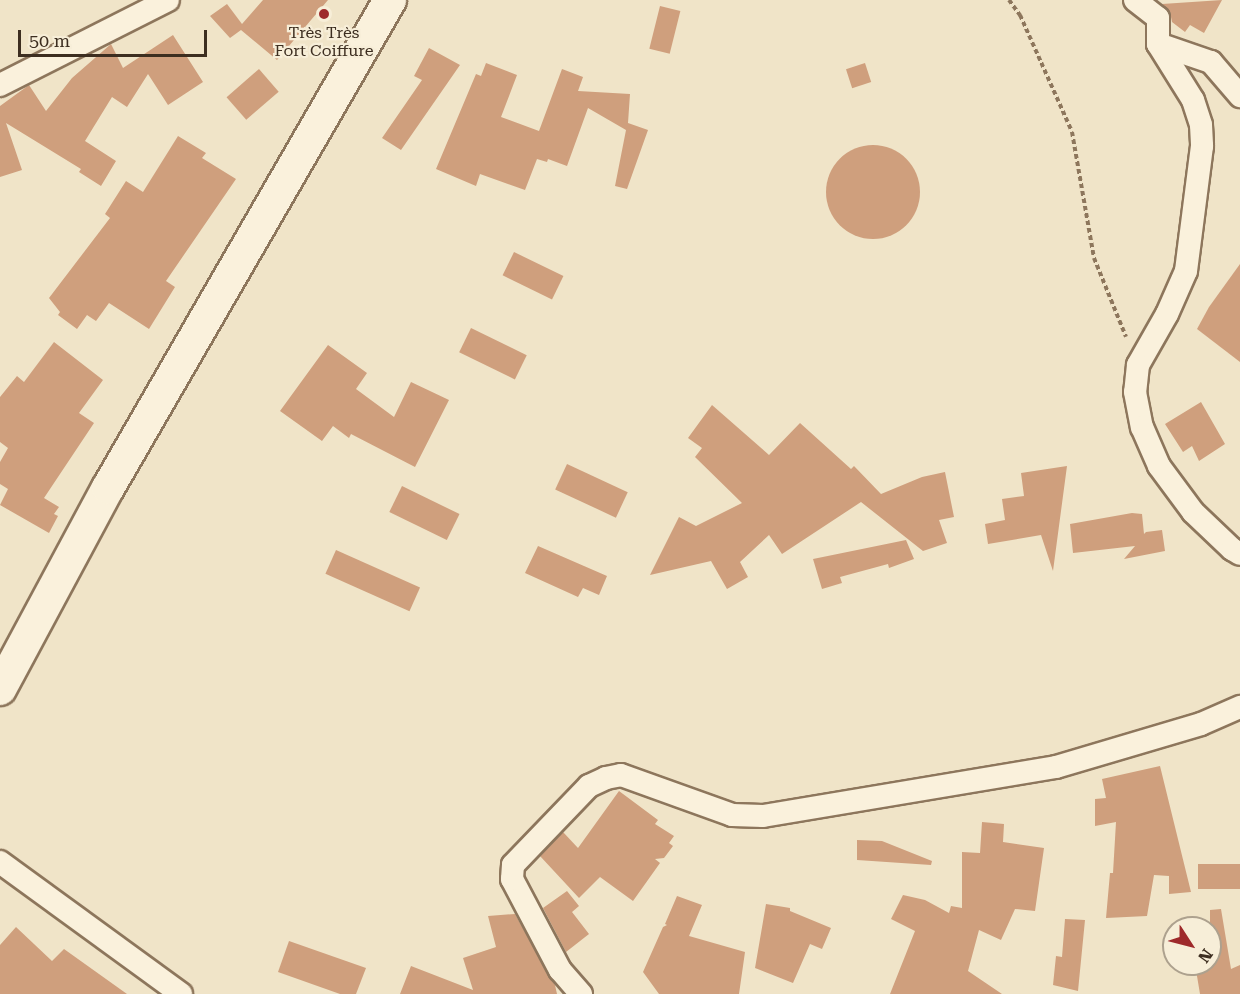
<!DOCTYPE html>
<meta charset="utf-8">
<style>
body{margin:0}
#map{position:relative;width:1240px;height:994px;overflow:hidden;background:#f0e4c8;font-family:"Roboto Serif",serif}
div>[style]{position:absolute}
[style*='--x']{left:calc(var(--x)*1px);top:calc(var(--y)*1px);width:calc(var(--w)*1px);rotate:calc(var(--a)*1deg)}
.building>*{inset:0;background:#cf9f7d;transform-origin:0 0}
.round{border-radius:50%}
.path>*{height:4px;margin-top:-2px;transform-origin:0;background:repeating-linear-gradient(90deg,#8d765c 0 4.5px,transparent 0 7.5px)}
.roads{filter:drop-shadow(2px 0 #8d765c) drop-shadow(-2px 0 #8d765c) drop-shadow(0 2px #8d765c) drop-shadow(0 -2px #8d765c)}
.minor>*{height:22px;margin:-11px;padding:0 11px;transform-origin:11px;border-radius:11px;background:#faf1dc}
.secondary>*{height:32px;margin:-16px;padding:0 16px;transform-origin:16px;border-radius:16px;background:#faf1dc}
.dots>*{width:16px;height:16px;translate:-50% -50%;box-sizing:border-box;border:3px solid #f7eed8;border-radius:50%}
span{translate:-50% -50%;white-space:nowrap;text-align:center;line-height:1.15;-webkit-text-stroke:4.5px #f7eed8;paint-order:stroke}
.poi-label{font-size:16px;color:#3d2e20}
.north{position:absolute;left:1162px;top:916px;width:60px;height:60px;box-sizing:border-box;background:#f7eed8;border:2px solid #ada18e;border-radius:50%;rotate:126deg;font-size:16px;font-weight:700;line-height:24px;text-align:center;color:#3d2e20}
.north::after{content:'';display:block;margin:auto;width:21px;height:27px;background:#9e2a2b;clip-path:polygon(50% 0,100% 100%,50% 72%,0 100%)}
.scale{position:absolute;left:18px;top:30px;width:189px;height:27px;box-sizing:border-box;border:3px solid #3d2e20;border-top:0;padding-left:8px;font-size:18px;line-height:21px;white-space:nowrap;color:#3d2e20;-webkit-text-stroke:4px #f7eed8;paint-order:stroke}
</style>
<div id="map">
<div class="building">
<i style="clip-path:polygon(263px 0,328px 0,277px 60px,241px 30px,230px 38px,210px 16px,227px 4px,242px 24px)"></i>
<i style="clip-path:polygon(1222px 0,1204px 33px,1190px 25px,1185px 32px,1172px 22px,1170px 12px,1162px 4px)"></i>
<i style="left:660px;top:6px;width:21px;height:44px;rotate:14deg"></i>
<i style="clip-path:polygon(173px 35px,203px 82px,168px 105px,148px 74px,127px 107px,112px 97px,85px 141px,116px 161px,101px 186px,79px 172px,81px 169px,6px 123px,22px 170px,0 177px,0 106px,29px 85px,46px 111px,72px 78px,111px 44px,123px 68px)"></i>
<i style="clip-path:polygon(429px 48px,460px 65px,401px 150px,382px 138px,422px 80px,414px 76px)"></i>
<i style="clip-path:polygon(486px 63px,517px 75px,501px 117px,539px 131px,562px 69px,583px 77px,578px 91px,630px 94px,628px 123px,648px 130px,627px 189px,615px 186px,626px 130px,588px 108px,567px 166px,548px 159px,547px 162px,537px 159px,525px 190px,480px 174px,476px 186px,436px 169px,476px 74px,481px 76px)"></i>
<i style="left:865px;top:63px;width:20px;height:20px;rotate:72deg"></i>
<i style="left:259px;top:69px;width:30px;height:43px;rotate:49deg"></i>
<i style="clip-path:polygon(178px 136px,206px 153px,202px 158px,236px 179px,166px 281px,175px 287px,149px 329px,109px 303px,96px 321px,87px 315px,77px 329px,58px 315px,60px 312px,49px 298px,110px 218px,105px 214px,126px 181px,143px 192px)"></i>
<i class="round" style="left:826px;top:145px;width:94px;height:94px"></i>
<i style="left:514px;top:252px;width:55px;height:26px;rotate:26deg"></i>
<i style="clip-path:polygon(1240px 264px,1240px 362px,1197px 329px,1209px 307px)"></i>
<i style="left:471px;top:328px;width:62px;height:27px;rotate:26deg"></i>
<i style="clip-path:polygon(54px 342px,103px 380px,79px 413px,94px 423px,44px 498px,59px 507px,54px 514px,58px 516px,49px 533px,0 505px,8px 489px,0 484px,0 462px,8px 448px,0 442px,0 397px,17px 376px,24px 382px)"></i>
<i style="clip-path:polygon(328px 345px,367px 373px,356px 389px,394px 417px,411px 382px,449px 400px,415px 467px,351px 434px,349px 438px,333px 426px,322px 441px,280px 411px)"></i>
<i style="clip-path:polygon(1201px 402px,1225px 444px,1199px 461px,1192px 446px,1183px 452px,1165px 424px)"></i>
<i style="clip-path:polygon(712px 405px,769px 455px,800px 423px,851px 469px,854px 466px,881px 494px,922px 477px,945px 472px,954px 517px,939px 520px,947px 543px,923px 551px,861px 502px,782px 554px,769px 535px,740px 562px,748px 577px,727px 589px,711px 561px,650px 575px,679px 517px,696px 526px,742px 503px,695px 457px,702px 448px,688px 438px)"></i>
<i style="left:567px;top:464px;width:67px;height:28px;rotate:25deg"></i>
<i style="clip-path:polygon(1067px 466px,1053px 571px,1041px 535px,988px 544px,985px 524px,1005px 520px,1002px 499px,1024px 496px,1021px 473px)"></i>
<i style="left:402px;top:486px;width:64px;height:29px;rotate:26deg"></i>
<i style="clip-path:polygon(1132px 513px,1142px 514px,1144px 534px,1146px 532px,1162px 530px,1165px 551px,1124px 559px,1135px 546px,1073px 553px,1070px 524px)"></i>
<i style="clip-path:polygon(906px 540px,914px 559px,889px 568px,888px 564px,840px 577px,842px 583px,822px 589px,813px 559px)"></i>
<i style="clip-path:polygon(538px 546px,607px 576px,599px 595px,583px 588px,578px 597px,525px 573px)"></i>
<i style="left:336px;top:550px;width:92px;height:26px;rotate:24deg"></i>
<i style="clip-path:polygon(1160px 766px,1191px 892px,1169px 894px,1169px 876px,1154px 875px,1147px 916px,1106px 918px,1110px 873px,1113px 873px,1116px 822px,1095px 826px,1095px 799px,1106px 798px,1102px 779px)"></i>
<i style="clip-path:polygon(619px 791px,658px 820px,655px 824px,674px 836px,669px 843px,673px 846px,664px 858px,655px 859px,660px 863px,633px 901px,600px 877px,579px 898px,540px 856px,563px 832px,578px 848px)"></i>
<i style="clip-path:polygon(982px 822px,1004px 824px,1003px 842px,1044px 848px,1035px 911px,1015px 909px,1001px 940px,979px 930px,968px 971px,1002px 994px,890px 994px,915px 931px,891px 919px,903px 895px,925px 900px,949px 913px,951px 906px,962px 908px,962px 852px,980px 853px)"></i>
<i style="clip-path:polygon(857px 840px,882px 841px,932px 861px,931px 865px,857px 860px)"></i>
<i style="left:1240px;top:864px;width:25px;height:42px;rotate:90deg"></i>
<i style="clip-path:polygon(567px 891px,579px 906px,572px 912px,589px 934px,566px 952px,543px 908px)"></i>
<i style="clip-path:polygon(677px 896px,702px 905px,689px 936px,745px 952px,739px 994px,659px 994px,643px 972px,663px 927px,667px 925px,665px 924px)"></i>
<i style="clip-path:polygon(766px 904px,790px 908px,790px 911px,831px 928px,822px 949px,810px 944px,793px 983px,755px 968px)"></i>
<i style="clip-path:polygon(1221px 909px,1231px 969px,1240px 965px,1240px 994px,1200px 994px,1195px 964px,1210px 964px,1210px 910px)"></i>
<i style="clip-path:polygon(515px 914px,555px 985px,557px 994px,400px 994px,411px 966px,473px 990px,463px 958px,496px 947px,488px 916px)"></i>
<i style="clip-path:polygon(1065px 919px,1085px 920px,1078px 991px,1053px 985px,1056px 956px,1062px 957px)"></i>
<i style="clip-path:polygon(16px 927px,52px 961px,64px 949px,127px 994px,0 994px,0 945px)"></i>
<i style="clip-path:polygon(289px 941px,366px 968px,356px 994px,340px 994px,278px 972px)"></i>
</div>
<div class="path">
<i style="--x:1009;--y:0;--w:19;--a:54"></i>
<i style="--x:1020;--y:15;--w:128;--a:66"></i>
<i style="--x:1072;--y:132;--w:128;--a:80.1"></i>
<i style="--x:1094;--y:258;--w:85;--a:67.9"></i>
</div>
<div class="roads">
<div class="minor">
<i style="--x:1135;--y:0;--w:29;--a:38"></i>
<i style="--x:1158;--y:18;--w:26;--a:90"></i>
<i style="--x:1158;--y:44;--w:56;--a:18.8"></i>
<i style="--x:1211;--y:62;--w:45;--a:49.5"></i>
<i style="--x:1158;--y:44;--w:66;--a:58"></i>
<i style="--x:1193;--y:100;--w:26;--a:72"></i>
<i style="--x:1201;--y:125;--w:21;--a:87"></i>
<i style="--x:1202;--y:146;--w:126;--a:97.3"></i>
<i style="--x:1186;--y:271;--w:47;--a:113.8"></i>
<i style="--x:1167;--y:314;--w:59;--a:119.6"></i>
<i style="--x:1138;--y:365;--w:27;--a:96"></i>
<i style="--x:1135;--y:392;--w:36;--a:79"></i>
<i style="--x:1142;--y:427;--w:43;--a:66.4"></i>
<i style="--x:1159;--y:466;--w:57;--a:53.5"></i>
<i style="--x:1193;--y:512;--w:54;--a:43.5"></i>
<i style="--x:1232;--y:549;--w:9;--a:32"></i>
<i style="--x:0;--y:85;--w:188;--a:-26.8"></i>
<i style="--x:0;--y:862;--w:224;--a:36.1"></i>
<i style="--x:581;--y:994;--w:32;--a:-131"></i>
<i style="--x:560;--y:970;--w:103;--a:-117.8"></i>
<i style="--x:512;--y:879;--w:14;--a:-86"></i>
<i style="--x:513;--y:865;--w:110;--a:-46.1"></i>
<i style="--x:589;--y:786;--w:19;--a:-25"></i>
<i style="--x:606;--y:778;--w:15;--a:-11"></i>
<i style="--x:621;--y:775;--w:118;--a:19.8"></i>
<i style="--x:732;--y:815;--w:31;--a:2"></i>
<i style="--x:763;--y:816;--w:297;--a:-9.5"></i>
<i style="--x:1056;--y:767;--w:151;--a:-16.5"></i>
<i style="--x:1201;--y:724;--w:43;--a:-23.6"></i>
</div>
<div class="secondary">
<i style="--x:0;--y:689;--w:228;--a:-61.8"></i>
<i style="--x:108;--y:488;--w:564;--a:-59.98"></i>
</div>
</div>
<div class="dots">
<i style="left:324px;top:14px;background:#9e2a2b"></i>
</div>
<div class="poi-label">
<span style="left:324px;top:42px">Très Très<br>Fort Coiffure</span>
</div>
<div class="north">N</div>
<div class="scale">50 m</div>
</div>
